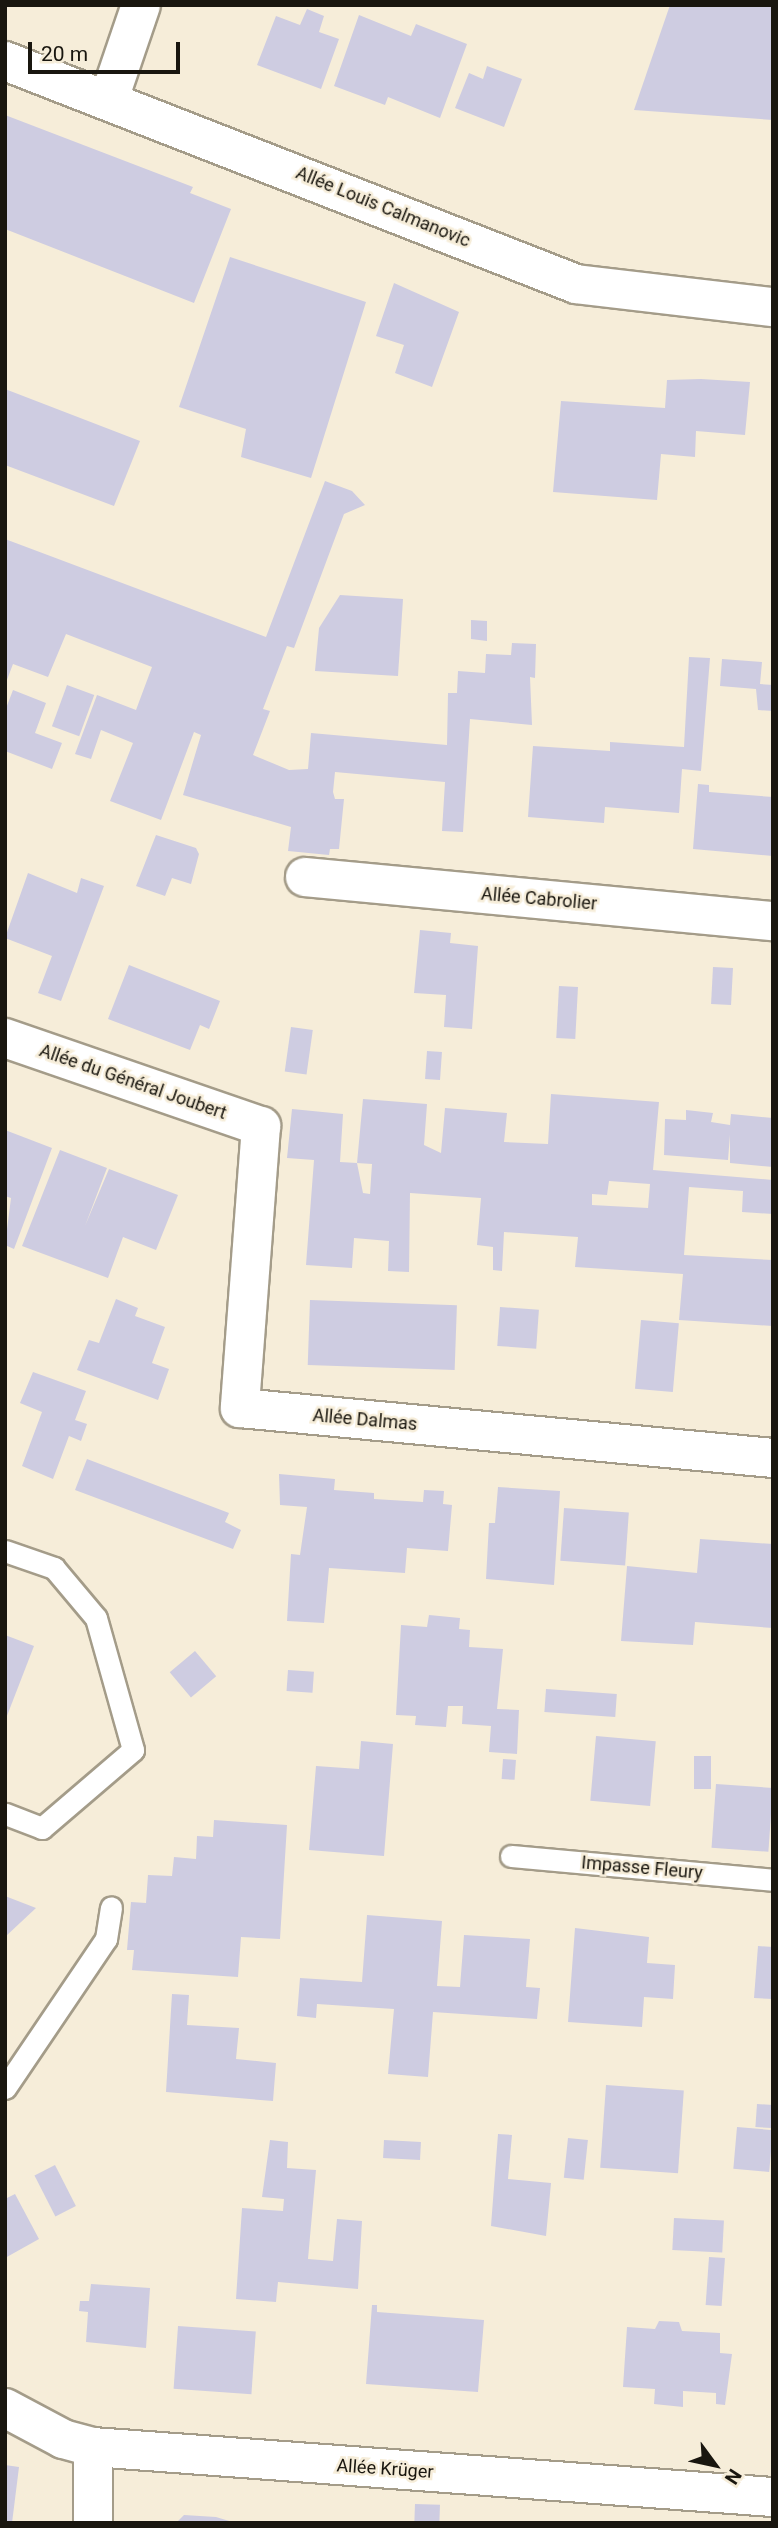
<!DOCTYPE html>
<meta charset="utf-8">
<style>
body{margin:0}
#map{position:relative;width:778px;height:2528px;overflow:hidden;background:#f6edd9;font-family:Roboto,sans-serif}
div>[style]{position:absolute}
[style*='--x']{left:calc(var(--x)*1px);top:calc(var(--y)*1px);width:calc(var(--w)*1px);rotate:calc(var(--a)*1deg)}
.building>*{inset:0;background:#cecce1;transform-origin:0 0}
.roads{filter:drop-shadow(2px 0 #a49c89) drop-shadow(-2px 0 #a49c89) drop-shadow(0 2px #a49c89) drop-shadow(0 -2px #a49c89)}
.lane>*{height:21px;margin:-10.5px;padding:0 10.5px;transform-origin:10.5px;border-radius:10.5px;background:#fff}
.street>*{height:38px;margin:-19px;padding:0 19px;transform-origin:19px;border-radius:19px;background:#fff}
span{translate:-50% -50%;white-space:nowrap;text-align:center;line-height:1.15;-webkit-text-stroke:5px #f6edd9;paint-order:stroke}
.street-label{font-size:18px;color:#19160f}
.frame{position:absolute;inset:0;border:7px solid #19160f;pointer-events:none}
.north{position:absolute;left:680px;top:2430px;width:70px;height:70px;-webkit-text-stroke:5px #f6edd9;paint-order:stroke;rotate:123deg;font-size:19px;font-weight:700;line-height:28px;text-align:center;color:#19160f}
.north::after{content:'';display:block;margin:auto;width:24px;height:32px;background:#19160f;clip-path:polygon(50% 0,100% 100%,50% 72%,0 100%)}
.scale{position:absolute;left:28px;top:42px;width:152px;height:32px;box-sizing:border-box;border:4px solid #19160f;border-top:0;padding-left:9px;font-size:21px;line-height:24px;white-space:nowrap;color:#19160f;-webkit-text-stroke:5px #f6edd9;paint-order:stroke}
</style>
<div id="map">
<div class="building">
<i style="clip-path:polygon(670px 5px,773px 5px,773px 120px,634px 110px)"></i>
<i style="clip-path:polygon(307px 9px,324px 16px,319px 32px,339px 39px,321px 89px,257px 65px,276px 16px,300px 25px)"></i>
<i style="clip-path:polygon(359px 15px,411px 36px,416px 24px,467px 44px,440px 118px,388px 97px,385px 105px,334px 86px)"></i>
<i style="clip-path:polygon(487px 66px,522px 79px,504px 127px,455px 108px,469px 73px,483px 79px)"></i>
<i style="clip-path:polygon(5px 115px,193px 187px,190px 193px,231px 209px,194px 303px,5px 229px)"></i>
<i style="clip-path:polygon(230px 257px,366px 302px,311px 478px,241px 457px,246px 429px,179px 407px)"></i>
<i style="clip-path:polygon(394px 283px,459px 312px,432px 387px,395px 373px,404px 345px,376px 336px)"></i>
<i style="clip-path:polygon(701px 379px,750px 382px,745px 435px,696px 431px,695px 457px,661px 454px,657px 500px,553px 492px,561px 401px,665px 408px,667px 380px)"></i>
<i style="clip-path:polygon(5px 389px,140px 441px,114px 506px,5px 465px)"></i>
<i style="clip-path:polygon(325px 481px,352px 491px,365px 505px,344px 514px,294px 648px,287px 646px,263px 709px,270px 711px,253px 755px,289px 770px,308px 769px,311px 733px,447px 745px,448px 693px,457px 693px,458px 671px,485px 673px,486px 654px,511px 655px,512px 643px,536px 644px,535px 678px,530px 677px,532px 725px,470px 719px,463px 832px,442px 831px,445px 782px,335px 772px,333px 792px,335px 799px,344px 799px,339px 849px,330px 849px,329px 855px,288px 851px,291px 827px,183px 795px,201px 735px,194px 732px,161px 820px,110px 801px,133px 743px,101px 730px,91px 759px,75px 754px,97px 695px,136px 710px,152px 667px,66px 634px,48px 677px,13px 664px,5px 685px,5px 539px,266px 637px)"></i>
<i style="clip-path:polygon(340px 595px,403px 599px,398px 676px,315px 671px,319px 628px)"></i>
<i style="clip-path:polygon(471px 620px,487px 621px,487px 641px,471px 639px)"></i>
<i style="clip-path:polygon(689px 657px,710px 658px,701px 771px,682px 769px,679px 813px,605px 807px,604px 823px,528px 817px,533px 746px,610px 751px,610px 742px,684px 747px)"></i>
<i style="clip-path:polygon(722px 659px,762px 662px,760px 684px,773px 685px,773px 711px,758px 710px,756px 689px,720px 686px)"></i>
<i style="left:67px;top:685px;width:29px;height:44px;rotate:20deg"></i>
<i style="clip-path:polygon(13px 690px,46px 703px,35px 733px,62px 743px,52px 769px,5px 751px,5px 711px)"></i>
<i style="clip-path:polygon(698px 784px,709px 785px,709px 792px,773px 797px,773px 856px,693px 849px)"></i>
<i style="clip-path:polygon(156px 835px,196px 848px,199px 854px,191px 884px,172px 878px,165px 896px,136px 886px)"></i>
<i style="clip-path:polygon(28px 873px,77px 893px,81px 878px,104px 886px,61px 1001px,38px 993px,52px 956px,5px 938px)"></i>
<i style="clip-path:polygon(420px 930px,451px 933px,450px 943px,478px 946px,472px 1029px,444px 1027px,446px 995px,414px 993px)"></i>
<i style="clip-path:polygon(129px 965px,220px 1001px,209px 1029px,200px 1025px,190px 1050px,108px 1019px)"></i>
<i style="left:713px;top:967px;width:20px;height:37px;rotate:3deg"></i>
<i style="left:559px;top:986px;width:19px;height:52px;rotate:3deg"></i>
<i style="left:291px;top:1027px;width:22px;height:45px;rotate:8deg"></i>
<i style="left:427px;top:1051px;width:15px;height:28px;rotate:4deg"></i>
<i style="clip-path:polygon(evenodd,551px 1094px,659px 1102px,653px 1170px,773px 1180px,773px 1214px,742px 1212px,743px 1191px,689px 1187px,684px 1255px,773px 1260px,773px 1326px,679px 1320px,683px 1274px,575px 1267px,578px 1237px,504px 1232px,502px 1271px,493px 1270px,493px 1247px,477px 1245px,481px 1198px,410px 1193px,409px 1272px,388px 1271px,389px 1241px,354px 1238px,352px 1268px,306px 1265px,314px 1160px,287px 1158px,292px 1109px,343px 1114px,340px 1162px,357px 1163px,363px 1193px,370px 1194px,372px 1164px,357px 1163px,363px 1099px,427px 1104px,424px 1145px,441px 1153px,445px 1108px,507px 1113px,504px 1142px,548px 1144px,551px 1094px,609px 1181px,650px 1184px,648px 1208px,592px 1205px,592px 1194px,607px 1195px,609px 1181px)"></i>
<i style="clip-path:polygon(686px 1110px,713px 1113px,711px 1122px,730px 1125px,731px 1114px,773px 1118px,773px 1167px,730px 1163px,730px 1135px,728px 1160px,664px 1155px,665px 1119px,686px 1120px)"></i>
<i style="clip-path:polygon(5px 1130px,52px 1148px,14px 1249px,5px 1245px,11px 1198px,5px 1196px)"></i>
<i style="clip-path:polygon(60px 1150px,107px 1168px,85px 1226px,109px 1169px,178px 1195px,156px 1250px,123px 1237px,108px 1278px,22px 1246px)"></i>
<i style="clip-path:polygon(116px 1299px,138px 1308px,135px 1316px,165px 1327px,152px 1363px,169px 1369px,158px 1400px,77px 1370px,89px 1340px,99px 1343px)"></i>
<i style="left:310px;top:1300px;width:147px;height:65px;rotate:2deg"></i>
<i style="left:500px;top:1307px;width:39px;height:39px;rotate:4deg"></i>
<i style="left:641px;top:1320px;width:38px;height:69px;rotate:5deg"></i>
<i style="clip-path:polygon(33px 1372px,86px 1391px,75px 1420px,87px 1424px,81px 1441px,69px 1436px,53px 1479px,22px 1466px,42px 1412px,20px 1403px)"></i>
<i style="clip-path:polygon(87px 1459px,229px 1513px,225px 1522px,241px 1530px,233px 1549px,75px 1490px)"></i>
<i style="clip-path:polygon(279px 1474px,335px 1479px,334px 1490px,374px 1493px,374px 1499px,423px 1502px,424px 1490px,444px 1491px,443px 1504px,452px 1505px,448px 1551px,407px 1548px,405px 1573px,329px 1568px,324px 1623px,287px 1621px,291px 1554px,300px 1555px,307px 1507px,280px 1505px)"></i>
<i style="clip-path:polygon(498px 1487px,560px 1491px,554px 1585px,486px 1579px,489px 1523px,495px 1523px)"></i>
<i style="left:564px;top:1508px;width:65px;height:53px;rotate:4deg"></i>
<i style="clip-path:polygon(700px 1539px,773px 1544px,773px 1628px,695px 1622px,693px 1645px,621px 1641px,627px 1566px,697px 1573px)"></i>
<i style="clip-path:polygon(429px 1615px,460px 1618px,459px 1629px,470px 1630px,469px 1647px,503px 1649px,497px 1709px,519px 1710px,517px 1754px,489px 1752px,491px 1726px,462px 1724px,463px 1706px,448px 1706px,446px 1727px,415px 1725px,416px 1716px,396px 1715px,401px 1625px,427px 1627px)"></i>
<i style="clip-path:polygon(5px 1635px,34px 1646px,5px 1721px)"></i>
<i style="left:195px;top:1651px;width:33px;height:33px;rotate:50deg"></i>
<i style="left:288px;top:1670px;width:26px;height:21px;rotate:4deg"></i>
<i style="left:546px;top:1689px;width:71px;height:23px;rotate:4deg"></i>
<i style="left:596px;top:1736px;width:60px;height:65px;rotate:5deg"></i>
<i style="clip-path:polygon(361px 1741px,393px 1744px,384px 1856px,309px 1850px,316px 1766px,359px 1769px)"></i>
<i style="left:694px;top:1756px;width:17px;height:33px"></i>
<i style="left:503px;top:1759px;width:13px;height:20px;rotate:4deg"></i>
<i style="left:716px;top:1784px;width:57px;height:64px;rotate:4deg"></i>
<i style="clip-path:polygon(214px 1820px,287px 1825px,280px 1939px,241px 1937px,238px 1977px,132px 1970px,134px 1950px,127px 1950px,131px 1902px,146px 1903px,148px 1875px,172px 1876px,174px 1857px,196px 1859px,197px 1836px,213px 1837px)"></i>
<i style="clip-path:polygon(5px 1896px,36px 1908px,5px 1937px)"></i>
<i style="clip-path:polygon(367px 1915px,442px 1921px,437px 1986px,460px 1987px,464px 1935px,530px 1939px,526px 1987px,540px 1988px,537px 2019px,433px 2012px,428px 2077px,388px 2074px,394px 2009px,317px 2004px,316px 2018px,297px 2016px,300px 1978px,362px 1982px)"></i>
<i style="clip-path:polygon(575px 1928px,649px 1937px,647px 1963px,675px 1965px,673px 1999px,644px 1997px,642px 2027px,568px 2022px)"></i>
<i style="clip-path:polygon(758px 1946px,773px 1947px,773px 1999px,754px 1998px)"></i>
<i style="clip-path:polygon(172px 1994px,189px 1995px,187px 2025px,239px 2028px,236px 2059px,276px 2063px,273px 2101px,166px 2092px)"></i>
<i style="left:606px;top:2085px;width:78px;height:83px;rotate:4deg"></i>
<i style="left:757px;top:2104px;width:16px;height:23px;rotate:4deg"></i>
<i style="left:737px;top:2127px;width:36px;height:42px;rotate:5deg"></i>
<i style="clip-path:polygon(498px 2134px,512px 2135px,508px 2179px,551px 2183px,546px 2236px,491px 2226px)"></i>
<i style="left:568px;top:2138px;width:20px;height:40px;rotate:6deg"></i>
<i style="clip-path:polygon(270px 2140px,288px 2142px,287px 2168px,316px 2170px,308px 2259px,333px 2261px,337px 2219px,362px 2221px,358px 2289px,278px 2282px,276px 2302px,236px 2299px,242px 2208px,283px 2211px,284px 2199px,262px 2197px)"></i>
<i style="left:384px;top:2140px;width:37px;height:18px;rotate:3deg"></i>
<i style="left:55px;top:2165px;width:46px;height:23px;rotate:63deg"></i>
<i style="clip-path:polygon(15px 2194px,39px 2239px,5px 2258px,5px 2199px)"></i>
<i style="left:674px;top:2218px;width:50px;height:32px;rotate:3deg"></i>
<i style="left:709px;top:2257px;width:16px;height:48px;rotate:4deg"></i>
<i style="clip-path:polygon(91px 2284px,150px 2288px,146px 2348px,86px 2342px,88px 2312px,79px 2311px,80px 2301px,89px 2301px)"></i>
<i style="clip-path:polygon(372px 2305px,377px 2305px,377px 2312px,484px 2320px,478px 2392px,366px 2384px)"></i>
<i style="clip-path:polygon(659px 2321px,679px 2322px,682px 2331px,720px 2333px,720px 2353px,732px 2354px,725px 2405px,716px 2404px,716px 2393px,683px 2391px,683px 2407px,654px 2404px,655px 2389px,623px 2387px,627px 2327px,655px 2329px)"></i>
<i style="left:178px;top:2326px;width:78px;height:63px;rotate:4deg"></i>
<i style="clip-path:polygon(5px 2465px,19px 2467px,12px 2523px,5px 2523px)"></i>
<i style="left:415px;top:2504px;width:25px;height:19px;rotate:2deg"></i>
<i style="clip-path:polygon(184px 2515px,216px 2517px,236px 2523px,176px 2523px)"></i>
</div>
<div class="roads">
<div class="lane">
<i style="--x:5;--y:1551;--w:52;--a:19.1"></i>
<i style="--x:54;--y:1568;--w:65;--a:50"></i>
<i style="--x:96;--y:1618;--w:137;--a:74.3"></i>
<i style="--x:133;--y:1750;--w:120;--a:139.4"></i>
<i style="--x:42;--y:1828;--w:40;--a:-159"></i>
<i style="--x:511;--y:1856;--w:263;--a:5.2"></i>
<i style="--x:5;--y:2088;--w:180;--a:-55.9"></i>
<i style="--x:106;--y:1939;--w:32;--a:-81"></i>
</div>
<div class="street">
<i style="--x:5;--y:61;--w:613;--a:21.33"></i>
<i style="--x:576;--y:284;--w:198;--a:6.7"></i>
<i style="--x:109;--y:99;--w:99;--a:-71.2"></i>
<i style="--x:305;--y:877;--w:470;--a:5.4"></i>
<i style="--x:5;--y:1038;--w:271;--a:19"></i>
<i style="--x:261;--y:1126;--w:283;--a:94.3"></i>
<i style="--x:240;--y:1408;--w:535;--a:5.36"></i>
<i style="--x:5;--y:2408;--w:66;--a:28.1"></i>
<i style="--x:63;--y:2439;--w:31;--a:15"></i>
<i style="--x:93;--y:2447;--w:682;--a:4.21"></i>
<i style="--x:93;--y:2523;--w:76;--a:-90"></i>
</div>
</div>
<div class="street-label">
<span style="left:383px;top:207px;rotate:22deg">Allée Louis Calmanovic</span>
<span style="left:539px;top:899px;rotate:5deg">Allée Cabrolier</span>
<span style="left:133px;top:1082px;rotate:19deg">Allée du Général Joubert</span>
<span style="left:365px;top:1420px;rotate:5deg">Allée Dalmas</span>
<span style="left:642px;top:1868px;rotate:5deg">Impasse Fleury</span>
<span style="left:385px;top:2469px;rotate:4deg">Allée Krüger</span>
</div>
<div class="frame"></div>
<div class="north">N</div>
<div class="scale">20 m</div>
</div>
